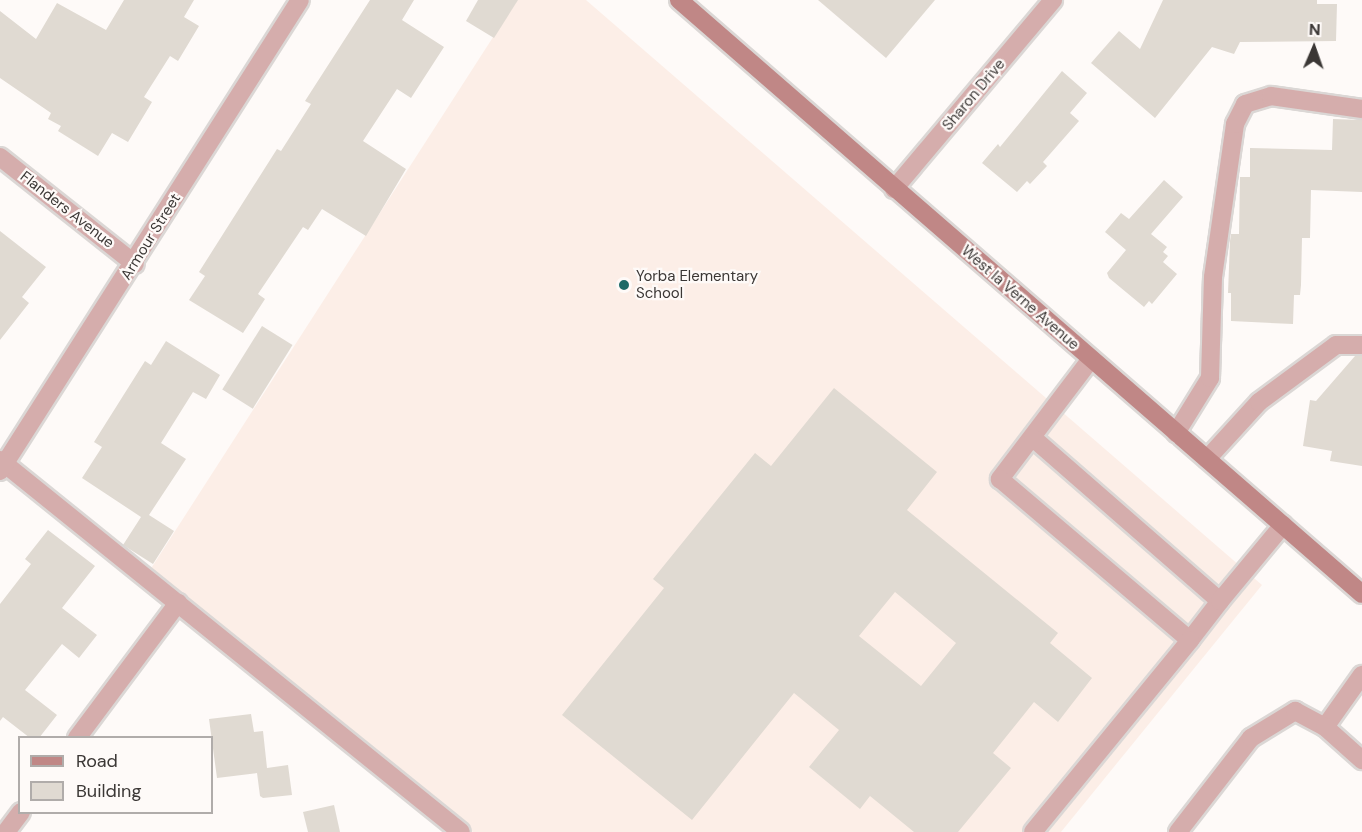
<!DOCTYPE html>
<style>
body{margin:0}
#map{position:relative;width:1362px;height:832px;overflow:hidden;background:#fefaf8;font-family:"DM Sans",sans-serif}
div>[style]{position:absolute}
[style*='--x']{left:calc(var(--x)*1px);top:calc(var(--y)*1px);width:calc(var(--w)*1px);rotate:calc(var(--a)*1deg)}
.built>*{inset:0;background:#fceee7}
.building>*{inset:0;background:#e0dad2;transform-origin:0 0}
.roads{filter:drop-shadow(2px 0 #dbd7d5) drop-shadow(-2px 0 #dbd7d5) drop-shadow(0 2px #dbd7d5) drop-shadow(0 -2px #dbd7d5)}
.service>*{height:18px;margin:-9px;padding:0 9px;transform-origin:9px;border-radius:9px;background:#d5adac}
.minor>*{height:18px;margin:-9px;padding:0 9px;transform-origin:9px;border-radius:9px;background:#d5adac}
.secondary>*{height:18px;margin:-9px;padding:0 9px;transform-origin:9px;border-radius:9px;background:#c08786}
.dots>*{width:16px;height:16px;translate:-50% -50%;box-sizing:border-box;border:3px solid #fefaf8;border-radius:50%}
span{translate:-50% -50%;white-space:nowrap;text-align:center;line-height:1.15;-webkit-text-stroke:4.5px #fefaf8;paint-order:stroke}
.street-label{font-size:15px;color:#3b3735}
.poi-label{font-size:15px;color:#3b3735}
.left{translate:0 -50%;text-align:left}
.legend{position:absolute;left:18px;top:736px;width:195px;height:78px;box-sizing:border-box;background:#fefaf8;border:2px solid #b0acaa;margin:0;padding:8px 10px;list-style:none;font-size:18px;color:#3b3735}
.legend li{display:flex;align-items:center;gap:12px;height:30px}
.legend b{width:30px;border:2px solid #b0acaa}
.north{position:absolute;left:1284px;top:18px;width:60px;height:60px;-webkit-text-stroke:4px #fefaf8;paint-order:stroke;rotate:2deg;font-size:16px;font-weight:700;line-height:24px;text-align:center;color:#3b3735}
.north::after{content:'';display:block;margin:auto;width:21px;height:27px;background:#3b3735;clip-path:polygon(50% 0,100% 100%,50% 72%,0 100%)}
</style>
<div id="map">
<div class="built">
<i style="clip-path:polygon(517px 0,586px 0,1262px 585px,1061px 832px,473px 832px,150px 570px)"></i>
</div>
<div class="building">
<i style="clip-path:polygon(124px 0,194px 0,184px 17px,199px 26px,178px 61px,170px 56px,144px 97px,152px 102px,128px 142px,112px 133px,98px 156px,58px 131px,61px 126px,48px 119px,51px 113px,0 78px,0 11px,36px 39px,57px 3px,106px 30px)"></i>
<i style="clip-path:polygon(370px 0,414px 0,402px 20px,444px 47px,411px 98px,397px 89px,363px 141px,406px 169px,366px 236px,322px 209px,308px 230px,303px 227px,258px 294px,265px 299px,243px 333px,189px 300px,205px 276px,199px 272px,277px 149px,281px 151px,311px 104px,305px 101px)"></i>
<i style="clip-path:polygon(478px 0,518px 0,494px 38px,466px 21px)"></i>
<i style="clip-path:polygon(818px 0,935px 0,886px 58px)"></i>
<i style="clip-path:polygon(1163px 0,1317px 0,1317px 4px,1337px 4px,1336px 41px,1240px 42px,1234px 54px,1212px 47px,1155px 118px,1091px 63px,1119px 31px,1140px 49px)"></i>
<i style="clip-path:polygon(1062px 71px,1087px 93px,1070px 113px,1079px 121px,1043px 162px,1047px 166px,1030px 184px,1027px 181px,1017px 192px,982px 163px,998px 144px,1000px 147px)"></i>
<i style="clip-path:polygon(1333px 119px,1362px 120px,1362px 192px,1311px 190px,1310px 238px,1302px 238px,1301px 285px,1300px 295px,1294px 295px,1293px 324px,1231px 321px,1231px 293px,1228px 293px,1230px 241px,1231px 234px,1239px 234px,1240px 177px,1250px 177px,1250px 148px,1332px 150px)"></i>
<i style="clip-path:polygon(1164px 180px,1183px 197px,1151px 234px,1167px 247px,1163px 252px,1168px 256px,1163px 262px,1177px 274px,1152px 304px,1149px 301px,1144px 307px,1109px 278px,1107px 273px,1126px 250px,1105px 232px,1121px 213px,1129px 219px)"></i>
<i style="clip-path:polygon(0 231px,46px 267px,22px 297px,29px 303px,0 340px)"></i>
<i style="left:262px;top:326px;width:36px;height:75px;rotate:32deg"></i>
<i style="clip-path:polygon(166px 341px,220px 375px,206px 399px,193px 392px,161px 443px,186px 459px,149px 515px,174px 531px,153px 564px,123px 545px,141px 517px,82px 478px,102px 447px,94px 442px,145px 361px,151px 365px)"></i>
<i style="clip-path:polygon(1355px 356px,1362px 356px,1362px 466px,1330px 461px,1332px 451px,1303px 446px,1310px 400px,1316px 401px)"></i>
<i style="clip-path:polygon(evenodd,834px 388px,937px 472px,907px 510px,1058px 633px,1050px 643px,1092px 678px,1058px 722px,1034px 702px,993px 753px,1011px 768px,958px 832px,914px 832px,870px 796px,860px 809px,809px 767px,839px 730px,794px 693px,692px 820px,562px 715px,664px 588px,653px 579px,755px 453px,771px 466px,834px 388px,895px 592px,956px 643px,921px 686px,859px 636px,895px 592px)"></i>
<i style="clip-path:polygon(48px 530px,95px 566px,62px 608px,97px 635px,79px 658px,62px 644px,25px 690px,57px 715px,39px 738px,30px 738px,3px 717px,0 721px,0 604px,31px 564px,25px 559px)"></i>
<i style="clip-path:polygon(251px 714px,254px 732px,263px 731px,267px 768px,288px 765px,292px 795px,263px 798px,260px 796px,257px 773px,217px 778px,209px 719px)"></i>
<i style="clip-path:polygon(334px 805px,340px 832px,308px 832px,303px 812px)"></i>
</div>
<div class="roads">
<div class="service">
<i style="--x:1091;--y:359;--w:151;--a:127.2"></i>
<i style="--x:1000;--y:479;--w:249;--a:40.3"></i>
<i style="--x:1190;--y:640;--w:49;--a:-52.4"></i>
<i style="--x:1176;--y:433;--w:65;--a:-58.3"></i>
<i style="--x:1210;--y:378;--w:101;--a:-88.3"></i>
<i style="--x:1213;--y:277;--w:155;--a:-81.8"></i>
<i style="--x:1235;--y:124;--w:22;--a:-63"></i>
<i style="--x:1245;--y:104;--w:27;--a:-17"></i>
<i style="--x:1271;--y:96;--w:92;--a:8.1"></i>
<i style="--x:1033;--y:438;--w:248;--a:41.1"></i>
<i style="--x:1220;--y:601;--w:99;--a:-50.3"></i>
<i style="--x:1207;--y:459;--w:77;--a:-47.6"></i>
<i style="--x:1259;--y:402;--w:96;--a:-36.5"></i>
<i style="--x:1336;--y:345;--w:26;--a:0"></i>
<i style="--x:0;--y:460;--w:592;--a:38.9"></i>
<i style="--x:77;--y:738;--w:169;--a:-53.2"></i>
<i style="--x:6;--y:832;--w:25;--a:-53"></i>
<i style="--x:1033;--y:832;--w:248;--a:-50.7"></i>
</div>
<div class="minor">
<i style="--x:0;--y:157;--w:172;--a:38.4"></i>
<i style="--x:894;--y:189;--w:247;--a:-49.9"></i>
<i style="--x:0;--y:471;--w:558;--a:-57.51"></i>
<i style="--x:1325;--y:727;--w:64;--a:-54.6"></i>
<i style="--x:1178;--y:832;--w:119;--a:-52.2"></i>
<i style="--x:1251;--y:738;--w:52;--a:-31.5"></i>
<i style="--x:1295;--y:711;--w:34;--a:28"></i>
<i style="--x:1325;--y:727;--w:50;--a:41.7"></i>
</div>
<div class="secondary">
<i style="--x:679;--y:0;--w:905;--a:41.01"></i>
</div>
</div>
<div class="dots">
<i style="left:624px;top:285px;background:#1c6966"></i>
</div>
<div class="street-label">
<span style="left:974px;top:95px;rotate:-50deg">Sharon Drive</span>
<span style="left:67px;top:210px;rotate:38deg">Flanders Avenue</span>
<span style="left:151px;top:237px;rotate:-58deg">Armour Street</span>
<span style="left:1020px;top:298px;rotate:41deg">West la Verne Avenue</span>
</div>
<div class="poi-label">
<span class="left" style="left:636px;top:285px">Yorba Elementary<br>School</span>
</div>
<ul class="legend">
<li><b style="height:8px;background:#c08786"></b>Road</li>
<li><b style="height:16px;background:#e0dad2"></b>Building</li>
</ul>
<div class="north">N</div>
</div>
